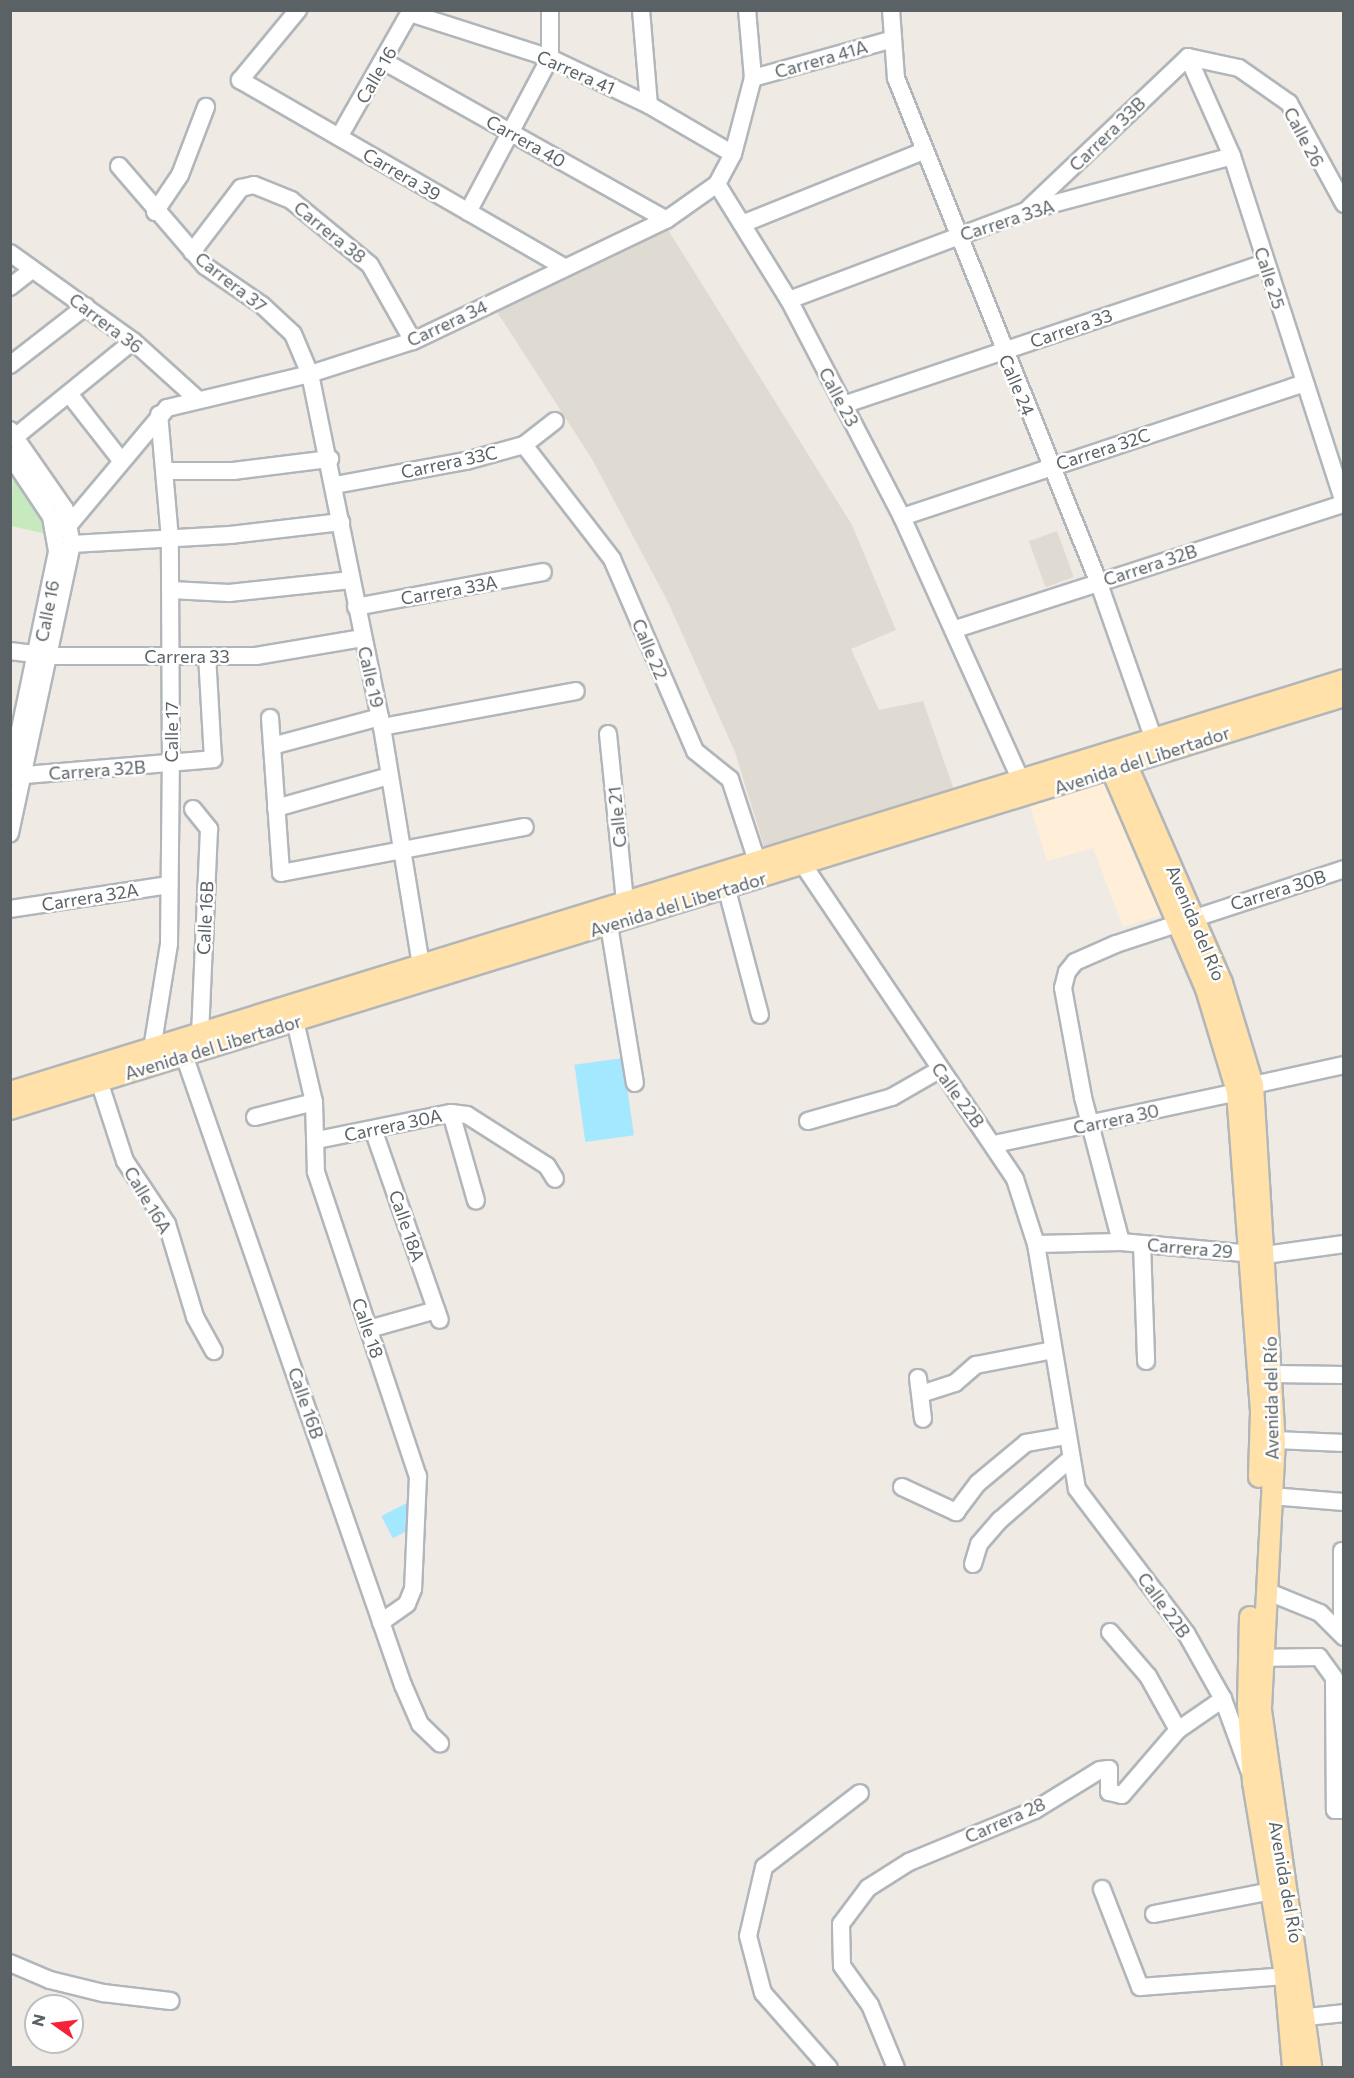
<!DOCTYPE html>
<meta charset="utf-8">
<style>
body{margin:0}
#map{position:relative;width:1354px;height:2078px;overflow:hidden;background:#efeae3;font-family:Commissioner,sans-serif}
div>[style]{position:absolute}
[style*='--x']{left:calc(var(--x)*1px);top:calc(var(--y)*1px);width:calc(var(--w)*1px);rotate:calc(var(--a)*1deg)}
.commercial>*{inset:0;background:#ffefd9}
.education>*{inset:0;background:#dfdad2;transform-origin:0 0}
.green>*{inset:0;background:#c6e9be}
.water>*{inset:0;background:#a4e8ff;transform-origin:0 0}
.roads{filter:drop-shadow(2px 0 #b1b6ba) drop-shadow(-2px 0 #b1b6ba) drop-shadow(0 2px #b1b6ba) drop-shadow(0 -2px #b1b6ba)}
.minor>*{height:16px;margin:-8px;padding:0 8px;transform-origin:8px;border-radius:8px;background:#fff}
.major>*{height:20px;margin:-10px;padding:0 10px;transform-origin:10px;border-radius:10px;background:#ffe1a9}
span{translate:-50% -50%;white-space:nowrap;text-align:center;line-height:1.15;-webkit-text-stroke:5px #fff;paint-order:stroke}
.street-label{font-size:18px;color:#5b6265}
.frame{position:absolute;inset:0;border:12px solid #5b6265;pointer-events:none}
.north{position:absolute;left:24px;top:1994px;width:60px;height:60px;box-sizing:border-box;background:#fff;border:2px solid #bdc0c1;border-radius:50%;rotate:284deg;font-size:16px;font-weight:700;line-height:24px;text-align:center;color:#5b6265}
.north::after{content:'';display:block;margin:auto;width:21px;height:27px;background:#f82138;clip-path:polygon(50% 0,100% 100%,50% 72%,0 100%)}
</style>
<div id="map">
<div class="commercial">
<i style="clip-path:polygon(1106px 777px,1166px 913px,1123px 927px,1093px 848px,1047px 861px,1029px 802px)"></i>
</div>
<div class="education">
<i style="clip-path:polygon(665px 225px,852px 525px,896px 630px,851px 649px,879px 710px,923px 701px,954px 790px,766px 853px,735px 752px,668px 602px,592px 459px,492px 304px)"></i>
<i style="left:1057px;top:531px;width:49px;height:30px;rotate:70deg"></i>
</div>
<div class="green">
<i style="clip-path:polygon(13px 474px,21px 478px,44px 516px,47px 534px,11px 526px)"></i>
</div>
<div class="water">
<i style="left:623px;top:1058px;width:78px;height:49px;rotate:82deg"></i>
<i style="left:409px;top:1502px;width:25px;height:31px;rotate:63deg"></i>
</div>
<div class="roads">
<div class="minor">
<i style="--x:298;--y:10;--w:91;--a:129.6"></i>
<i style="--x:240;--y:80;--w:374;--a:30"></i>
<i style="--x:641;--y:10;--w:95;--a:85.2"></i>
<i style="--x:891;--y:10;--w:68;--a:85.8"></i>
<i style="--x:896;--y:78;--w:542;--a:68.12"></i>
<i style="--x:1098;--y:581;--w:178;--a:70.6"></i>
<i style="--x:410;--y:13;--w:147;--a:17.8"></i>
<i style="--x:550;--y:58;--w:110;--a:25.4"></i>
<i style="--x:649;--y:105;--w:97;--a:30.3"></i>
<i style="--x:1188;--y:57;--w:108;--a:66"></i>
<i style="--x:1232;--y:156;--w:364;--a:72.1"></i>
<i style="--x:1188;--y:57;--w:52;--a:12.2"></i>
<i style="--x:1239;--y:68;--w:61;--a:35"></i>
<i style="--x:1289;--y:103;--w:115;--a:61.4"></i>
<i style="--x:385;--y:62;--w:322;--a:29.3"></i>
<i style="--x:753;--y:78;--w:142;--a:-15.5"></i>
<i style="--x:339;--y:137;--w:146;--a:-60.4"></i>
<i style="--x:119;--y:166;--w:132;--a:49.3"></i>
<i style="--x:205;--y:266;--w:69;--a:34.4"></i>
<i style="--x:262;--y:305;--w:42;--a:43.1"></i>
<i style="--x:293;--y:334;--w:43;--a:67"></i>
<i style="--x:310;--y:374;--w:360;--a:78.5"></i>
<i style="--x:382;--y:727;--w:254;--a:80.7"></i>
<i style="--x:717;--y:184;--w:137;--a:58.2"></i>
<i style="--x:789;--y:300;--w:245;--a:62.5"></i>
<i style="--x:902;--y:517;--w:290;--a:65.7"></i>
<i style="--x:1029;--y:208;--w:219;--a:-43.5"></i>
<i style="--x:155;--y:212;--w:45;--a:-56"></i>
<i style="--x:180;--y:175;--w:73;--a:-69.1"></i>
<i style="--x:468;--y:212;--w:174;--a:-62"></i>
<i style="--x:550;--y:58;--w:48;--a:-90"></i>
<i style="--x:742;--y:224;--w:196;--a:-21.9"></i>
<i style="--x:192;--y:252;--w:81;--a:-52.6"></i>
<i style="--x:241;--y:188;--w:13;--a:-13"></i>
<i style="--x:254;--y:185;--w:40;--a:22"></i>
<i style="--x:291;--y:200;--w:102;--a:39.4"></i>
<i style="--x:370;--y:265;--w:87;--a:60.5"></i>
<i style="--x:10;--y:253;--w:151;--a:35.6"></i>
<i style="--x:133;--y:341;--w:85;--a:42.1"></i>
<i style="--x:10;--y:287;--w:28;--a:-38"></i>
<i style="--x:789;--y:300;--w:253;--a:-20.6"></i>
<i style="--x:1026;--y:211;--w:213;--a:-14.9"></i>
<i style="--x:10;--y:365;--w:96;--a:-37.8"></i>
<i style="--x:70;--y:395;--w:81;--a:52"></i>
<i style="--x:843;--y:405;--w:444;--a:-18.6"></i>
<i style="--x:10;--y:430;--w:96;--a:55.2"></i>
<i style="--x:65;--y:509;--w:36;--a:79"></i>
<i style="--x:72;--y:544;--w:296;--a:102.1"></i>
<i style="--x:15;--y:437;--w:152;--a:-39.1"></i>
<i style="--x:524;--y:445;--w:144;--a:52.3"></i>
<i style="--x:612;--y:559;--w:209;--a:66.6"></i>
<i style="--x:695;--y:751;--w:45;--a:38.7"></i>
<i style="--x:730;--y:779;--w:86;--a:71.8"></i>
<i style="--x:10;--y:455;--w:74;--a:56.5"></i>
<i style="--x:51;--y:517;--w:36;--a:80"></i>
<i style="--x:57;--y:552;--w:229;--a:101.8"></i>
<i style="--x:167;--y:471;--w:66;--a:0"></i>
<i style="--x:233;--y:471;--w:98;--a:-7.1"></i>
<i style="--x:335;--y:485;--w:133;--a:-10.4"></i>
<i style="--x:466;--y:461;--w:60;--a:-15.4"></i>
<i style="--x:524;--y:445;--w:39;--a:-38"></i>
<i style="--x:902;--y:517;--w:424;--a:-18.4"></i>
<i style="--x:68;--y:526;--w:154;--a:-50"></i>
<i style="--x:167;--y:408;--w:147;--a:-13.4"></i>
<i style="--x:310;--y:374;--w:108;--a:-17.8"></i>
<i style="--x:413;--y:341;--w:280;--a:-25.6"></i>
<i style="--x:666;--y:220;--w:62;--a:-35.2"></i>
<i style="--x:717;--y:184;--w:34;--a:-62"></i>
<i style="--x:733;--y:154;--w:79;--a:-75.3"></i>
<i style="--x:753;--y:78;--w:68;--a:-95"></i>
<i style="--x:72;--y:544;--w:158;--a:-3.3"></i>
<i style="--x:230;--y:535;--w:112;--a:-6.7"></i>
<i style="--x:171;--y:590;--w:58;--a:3"></i>
<i style="--x:229;--y:593;--w:123;--a:-6.1"></i>
<i style="--x:356;--y:607;--w:190;--a:-10.6"></i>
<i style="--x:956;--y:629;--w:408;--a:-17.9"></i>
<i style="--x:10;--y:651;--w:40;--a:7.1"></i>
<i style="--x:50;--y:656;--w:206;--a:0"></i>
<i style="--x:256;--y:656;--w:108;--a:-9.6"></i>
<i style="--x:270;--y:718;--w:155;--a:85.9"></i>
<i style="--x:281;--y:873;--w:248;--a:-10.7"></i>
<i style="--x:382;--y:727;--w:197;--a:-10.5"></i>
<i style="--x:608;--y:734;--w:167;--a:84.2"></i>
<i style="--x:272;--y:746;--w:112;--a:-15"></i>
<i style="--x:24;--y:775;--w:190;--a:-4.8"></i>
<i style="--x:213;--y:759;--w:103;--a:-93.3"></i>
<i style="--x:276;--y:808;--w:117;--a:-15.8"></i>
<i style="--x:193;--y:809;--w:26;--a:51"></i>
<i style="--x:209;--y:829;--w:206;--a:92.5"></i>
<i style="--x:804;--y:866;--w:377;--a:56"></i>
<i style="--x:1015;--y:1179;--w:68;--a:72.1"></i>
<i style="--x:1036;--y:1244;--w:248;--a:80.5"></i>
<i style="--x:1077;--y:1489;--w:181;--a:52.9"></i>
<i style="--x:1186;--y:1633;--w:76;--a:60.7"></i>
<i style="--x:1223;--y:1699;--w:76;--a:69.9"></i>
<i style="--x:727;--y:890;--w:129;--a:75.2"></i>
<i style="--x:10;--y:909;--w:161;--a:-8.6"></i>
<i style="--x:609;--y:925;--w:160;--a:80.7"></i>
<i style="--x:295;--y:1021;--w:83;--a:76.8"></i>
<i style="--x:314;--y:1102;--w:70;--a:88.4"></i>
<i style="--x:316;--y:1172;--w:321;--a:71.5"></i>
<i style="--x:418;--y:1476;--w:113;--a:92.5"></i>
<i style="--x:413;--y:1589;--w:16;--a:112"></i>
<i style="--x:407;--y:1604;--w:32;--a:145"></i>
<i style="--x:152;--y:1049;--w:106;--a:-80.8"></i>
<i style="--x:169;--y:944;--w:179;--a:-89.4"></i>
<i style="--x:171;--y:765;--w:226;--a:-90.3"></i>
<i style="--x:170;--y:539;--w:125;--a:-95"></i>
<i style="--x:184;--y:1055;--w:667;--a:70.83"></i>
<i style="--x:403;--y:1685;--w:43;--a:66.4"></i>
<i style="--x:420;--y:1724;--w:28;--a:44"></i>
<i style="--x:99;--y:1081;--w:84;--a:72"></i>
<i style="--x:125;--y:1161;--w:76;--a:56.3"></i>
<i style="--x:167;--y:1224;--w:97;--a:73.2"></i>
<i style="--x:195;--y:1317;--w:39;--a:61"></i>
<i style="--x:1253;--y:1085;--w:93;--a:-12.4"></i>
<i style="--x:451;--y:1113;--w:91;--a:74.1"></i>
<i style="--x:255;--y:1117;--w:61;--a:-14.3"></i>
<i style="--x:808;--y:1121;--w:87;--a:-15.9"></i>
<i style="--x:892;--y:1097;--w:54;--a:-29.9"></i>
<i style="--x:374;--y:1132;--w:199;--a:70.7"></i>
<i style="--x:317;--y:1140;--w:137;--a:-11.4"></i>
<i style="--x:451;--y:1113;--w:16;--a:7"></i>
<i style="--x:467;--y:1115;--w:95;--a:32.5"></i>
<i style="--x:547;--y:1166;--w:15;--a:58"></i>
<i style="--x:995;--y:1144;--w:248;--a:-12.1"></i>
<i style="--x:1121;--y:1242;--w:150;--a:-104.7"></i>
<i style="--x:1083;--y:1097;--w:111;--a:-100.4"></i>
<i style="--x:1063;--y:988;--w:16;--a:-76"></i>
<i style="--x:1067;--y:972;--w:13;--a:-51"></i>
<i style="--x:1075;--y:962;--w:45;--a:-23.7"></i>
<i style="--x:1116;--y:944;--w:240;--a:-18.2"></i>
<i style="--x:1036;--y:1244;--w:85;--a:-1.3"></i>
<i style="--x:1121;--y:1242;--w:145;--a:5.2"></i>
<i style="--x:1265;--y:1255;--w:80;--a:-7.9"></i>
<i style="--x:1142;--y:1244;--w:117;--a:88"></i>
<i style="--x:369;--y:1329;--w:70;--a:-15.8"></i>
<i style="--x:1273;--y:1374;--w:71;--a:0.8"></i>
<i style="--x:918;--y:1378;--w:41;--a:83"></i>
<i style="--x:921;--y:1394;--w:36;--a:-18"></i>
<i style="--x:955;--y:1383;--w:28;--a:-41"></i>
<i style="--x:976;--y:1365;--w:78;--a:-11"></i>
<i style="--x:1275;--y:1440;--w:69;--a:2.5"></i>
<i style="--x:902;--y:1487;--w:60;--a:24.8"></i>
<i style="--x:956;--y:1512;--w:36;--a:-53"></i>
<i style="--x:978;--y:1483;--w:62;--a:-39.8"></i>
<i style="--x:1026;--y:1443;--w:41;--a:-9.9"></i>
<i style="--x:1271;--y:1496;--w:73;--a:4.7"></i>
<i style="--x:973;--y:1564;--w:21;--a:-73"></i>
<i style="--x:979;--y:1544;--w:32;--a:-49"></i>
<i style="--x:1000;--y:1520;--w:91;--a:-41"></i>
<i style="--x:1266;--y:1591;--w:58;--a:22.2"></i>
<i style="--x:1320;--y:1613;--w:34;--a:45"></i>
<i style="--x:1342;--y:1624;--w:73;--a:-90"></i>
<i style="--x:1110;--y:1632;--w:58;--a:49.2"></i>
<i style="--x:1148;--y:1676;--w:62;--a:60.9"></i>
<i style="--x:1251;--y:1658;--w:68;--a:-0.8"></i>
<i style="--x:1319;--y:1657;--w:26;--a:54"></i>
<i style="--x:1334;--y:1678;--w:132;--a:89.6"></i>
<i style="--x:1335;--y:1810;--w:9;--a:0"></i>
<i style="--x:1102;--y:1889;--w:105;--a:68.8"></i>
<i style="--x:1140;--y:1987;--w:145;--a:-4.3"></i>
<i style="--x:1154;--y:1914;--w:119;--a:-11.1"></i>
<i style="--x:10;--y:1963;--w:43;--a:23"></i>
<i style="--x:50;--y:1980;--w:55;--a:13.8"></i>
<i style="--x:103;--y:1993;--w:68;--a:6.7"></i>
<i style="--x:1307;--y:2017;--w:37;--a:-6"></i>
<i style="--x:829;--y:2068;--w:100;--a:-131.3"></i>
<i style="--x:763;--y:1993;--w:59;--a:-104.7"></i>
<i style="--x:748;--y:1936;--w:71;--a:-76.9"></i>
<i style="--x:764;--y:1867;--w:121;--a:-37.6"></i>
<i style="--x:896;--y:2068;--w:68;--a:-112.4"></i>
<i style="--x:870;--y:2005;--w:48;--a:-125.7"></i>
<i style="--x:842;--y:1966;--w:42;--a:-91.4"></i>
<i style="--x:841;--y:1924;--w:45;--a:-53.1"></i>
<i style="--x:868;--y:1888;--w:49;--a:-32.4"></i>
<i style="--x:909;--y:1862;--w:136;--a:-22.4"></i>
<i style="--x:1035;--y:1810;--w:76;--a:-31.6"></i>
<i style="--x:1100;--y:1770;--w:9;--a:-6"></i>
<i style="--x:1109;--y:1769;--w:23;--a:90"></i>
<i style="--x:1109;--y:1792;--w:13;--a:13"></i>
<i style="--x:1122;--y:1795;--w:86;--a:-49.3"></i>
<i style="--x:1178;--y:1730;--w:55;--a:-34.6"></i>
</div>
<div class="major">
<i style="--x:1122;--y:754;--w:250;--a:66.4"></i>
<i style="--x:1222;--y:983;--w:107;--a:73.1"></i>
<i style="--x:1253;--y:1085;--w:356;--a:86.5"></i>
<i style="--x:1275;--y:1440;--w:270;--a:93"></i>
<i style="--x:1261;--y:1710;--w:361;--a:82"></i>
<i style="--x:1107;--y:759;--w:250;--a:66.7"></i>
<i style="--x:1206;--y:989;--w:108;--a:73.2"></i>
<i style="--x:1237;--y:1092;--w:321;--a:85.7"></i>
<i style="--x:1261;--y:1412;--w:65;--a:91.8"></i>
<i style="--x:10;--y:1092;--w:1396;--a:-17.16"></i>
<i style="--x:10;--y:1109;--w:1396;--a:-17.2"></i>
<i style="--x:1250;--y:1617;--w:88;--a:91.3"></i>
<i style="--x:1248;--y:1705;--w:77;--a:86.3"></i>
<i style="--x:1253;--y:1782;--w:197;--a:80.6"></i>
<i style="--x:1285;--y:1976;--w:92;--a:85"></i>
</div>
</div>
<div class="street-label">
<span style="left:821px;top:59px;rotate:-16deg">Carrera 41A</span>
<span style="left:576px;top:72px;rotate:24deg">Carrera 41</span>
<span style="left:376px;top:75px;rotate:-60deg">Calle 16</span>
<span style="left:1107px;top:134px;rotate:-44deg">Carrera 33B</span>
<span style="left:1304px;top:137px;rotate:62deg">Calle 26</span>
<span style="left:526px;top:141px;rotate:29deg">Carrera 40</span>
<span style="left:402px;top:174px;rotate:30deg">Carrera 39</span>
<span style="left:1007px;top:220px;rotate:-18deg">Carrera 33A</span>
<span style="left:330px;top:232px;rotate:39deg">Carrera 38</span>
<span style="left:1270px;top:278px;rotate:72deg">Calle 25</span>
<span style="left:231px;top:282px;rotate:38deg">Carrera 37</span>
<span style="left:106px;top:323px;rotate:37deg">Carrera 36</span>
<span style="left:447px;top:323px;rotate:-25deg">Carrera 34</span>
<span style="left:1071px;top:328px;rotate:-19deg">Carrera 33</span>
<span style="left:1017px;top:385px;rotate:67deg">Calle 24</span>
<span style="left:839px;top:397px;rotate:62deg">Calle 23</span>
<span style="left:1103px;top:449px;rotate:-18deg">Carrera 32C</span>
<span style="left:449px;top:462px;rotate:-12deg">Carrera 33C</span>
<span style="left:1150px;top:565px;rotate:-18deg">Carrera 32B</span>
<span style="left:449px;top:590px;rotate:-10deg">Carrera 33A</span>
<span style="left:47px;top:611px;rotate:-79deg">Calle 16</span>
<span style="left:650px;top:649px;rotate:67deg">Calle 22</span>
<span style="left:187px;top:656px">Carrera 33</span>
<span style="left:371px;top:677px;rotate:77deg">Calle 19</span>
<span style="left:171px;top:732px;rotate:-90deg">Calle 17</span>
<span style="left:1142px;top:760px;rotate:-18deg">Avenida del Libertador</span>
<span style="left:97px;top:770px;rotate:-4deg">Carrera 32B</span>
<span style="left:617px;top:817px;rotate:-96deg">Calle 21</span>
<span style="left:1278px;top:890px;rotate:-17deg">Carrera 30B</span>
<span style="left:90px;top:897px;rotate:-9deg">Carrera 32A</span>
<span style="left:678px;top:904px;rotate:-17deg">Avenida del Libertador</span>
<span style="left:205px;top:918px;rotate:-87deg">Calle 16B</span>
<span style="left:1196px;top:923px;rotate:67deg">Avenida del Río</span>
<span style="left:213px;top:1047px;rotate:-17deg">Avenida del Libertador</span>
<span style="left:958px;top:1095px;rotate:54deg">Calle 22B</span>
<span style="left:1116px;top:1119px;rotate:-12deg">Carrera 30</span>
<span style="left:393px;top:1125px;rotate:-12deg">Carrera 30A</span>
<span style="left:148px;top:1200px;rotate:59deg">Calle 16A</span>
<span style="left:407px;top:1226px;rotate:71deg">Calle 18A</span>
<span style="left:1190px;top:1248px;rotate:5deg">Carrera 29</span>
<span style="left:368px;top:1328px;rotate:71deg">Calle 18</span>
<span style="left:1271px;top:1398px;rotate:-91deg">Avenida del Río</span>
<span style="left:306px;top:1403px;rotate:71deg">Calle 16B</span>
<span style="left:1164px;top:1605px;rotate:54deg">Calle 22B</span>
<span style="left:1005px;top:1820px;rotate:-24deg">Carrera 28</span>
<span style="left:1286px;top:1882px;rotate:80deg">Avenida del Río</span>
</div>
<div class="frame"></div>
<div class="north">N</div>
</div>
